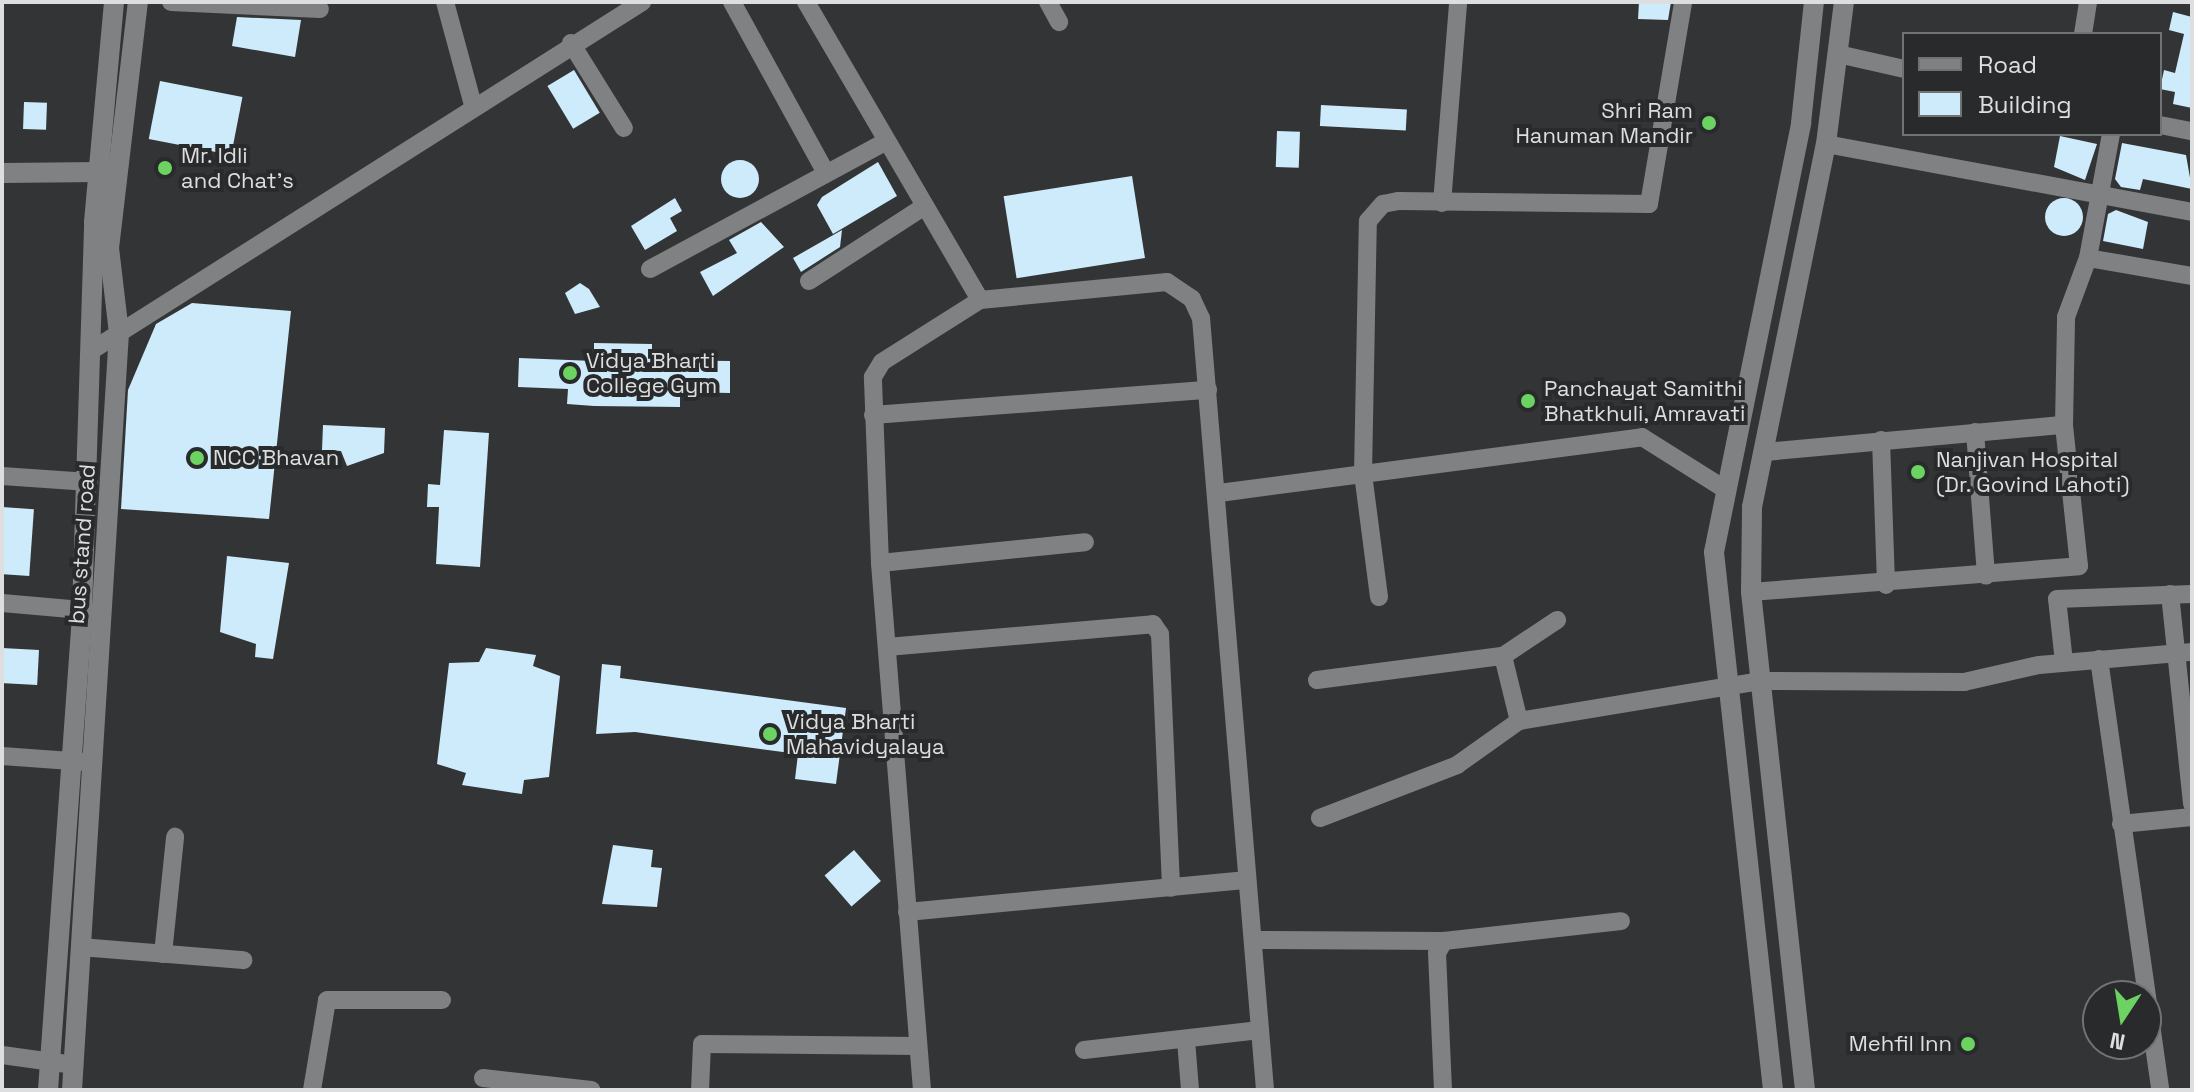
<!DOCTYPE html>
<style>
body{margin:0}
#map{position:relative;width:2194px;height:1092px;overflow:hidden;background:#333436;font-family:"Space Grotesk",sans-serif}
div>[style]{position:absolute}
[style*='--x']{left:calc(var(--x)*1px);top:calc(var(--y)*1px);width:calc(var(--w)*1px);rotate:calc(var(--a)*1deg)}
.building>*{inset:0;background:#ceebfb;transform-origin:0 0}
.round{border-radius:50%}
.minor>*{height:18px;margin:-9px;padding:0 9px;transform-origin:9px;border-radius:9px;background:#7f8183}
.tertiary>*{height:20px;margin:-10px;padding:0 10px;transform-origin:10px;border-radius:10px;background:#7f8183}
.dots>*{width:22px;height:22px;translate:-50% -50%;box-sizing:border-box;border:4px solid #292a2c;border-radius:50%}
span{translate:-50% -50%;white-space:nowrap;text-align:center;line-height:1.15;-webkit-text-stroke:8px #292a2c;paint-order:stroke}
.poi-label{font-size:22px;color:#dddedf}
.right{translate:-100% -50%;text-align:right}
.left{translate:0 -50%;text-align:left}
.street-label{font-size:22px;color:#dddedf}
.frame{position:absolute;inset:0;border:4px solid #dddedf;pointer-events:none}
.legend{position:absolute;left:1902px;top:32px;width:260px;height:104px;box-sizing:border-box;background:#292a2c;border:2px solid #717274;margin:0;padding:10px 14px;list-style:none;font-size:24px;color:#dddedf}
.legend li{display:flex;align-items:center;gap:16px;height:40px}
.legend b{width:40px;border:2px solid #717274}
.north{position:absolute;left:2082px;top:980px;width:80px;height:80px;box-sizing:border-box;background:#292a2c;border:2px solid #717274;border-radius:50%;rotate:192deg;font-size:22px;font-weight:700;line-height:32px;text-align:center;color:#dddedf}
.north::after{content:'';display:block;margin:auto;width:28px;height:36px;background:#6cd362;clip-path:polygon(50% 0,100% 100%,50% 72%,0 100%)}
</style>
<div id="map">
<div class="building">
<i style="clip-path:polygon(1639px 2px,1671px 2px,1668px 20px,1638px 19px)"></i>
<i style="clip-path:polygon(2173px 12px,2192px 17px,2192px 108px,2173px 104px,2175px 92px,2160px 89px,2164px 70px,2175px 73px,2184px 34px,2169px 30px)"></i>
<i style="clip-path:polygon(237px 17px,301px 20px,295px 57px,232px 46px)"></i>
<i style="left:574px;top:70px;width:50px;height:31px;rotate:59deg"></i>
<i style="left:160px;top:81px;width:84px;height:59px;rotate:11deg"></i>
<i style="left:24px;top:102px;width:23px;height:27px;rotate:2deg"></i>
<i style="left:1321px;top:105px;width:86px;height:21px;rotate:3deg"></i>
<i style="left:1277px;top:131px;width:23px;height:36px;rotate:2deg"></i>
<i style="clip-path:polygon(2060px 136px,2097px 144px,2085px 180px,2054px 167px)"></i>
<i style="clip-path:polygon(2122px 143px,2186px 155px,2192px 189px,2143px 179px,2140px 190px,2121px 187px,2115px 179px)"></i>
<i class="round" style="left:721px;top:160px;width:38px;height:38px"></i>
<i style="clip-path:polygon(878px 162px,897px 196px,833px 234px,817px 205px,822px 197px)"></i>
<i style="left:1132px;top:176px;width:83px;height:130px;rotate:81deg"></i>
<i style="clip-path:polygon(675px 198px,682px 211px,670px 218px,677px 231px,645px 250px,631px 226px)"></i>
<i class="round" style="left:2045px;top:198px;width:38px;height:38px"></i>
<i style="clip-path:polygon(2116px 210px,2148px 222px,2143px 249px,2103px 241px,2108px 214px)"></i>
<i style="clip-path:polygon(761px 222px,784px 247px,713px 296px,700px 272px,737px 253px,729px 240px)"></i>
<i style="clip-path:polygon(842px 230px,840px 247px,801px 272px,793px 258px)"></i>
<i style="clip-path:polygon(580px 283px,589px 289px,600px 307px,575px 314px,565px 293px)"></i>
<i style="clip-path:polygon(192px 303px,291px 311px,269px 519px,121px 509px,128px 390px,156px 324px)"></i>
<i style="clip-path:polygon(594px 343px,652px 344px,652px 360px,730px 361px,730px 393px,680px 392px,680px 407px,594px 406px,567px 404px,568px 389px,518px 387px,519px 358px,594px 361px)"></i>
<i style="clip-path:polygon(323px 425px,385px 428px,384px 453px,347px 466px,341px 451px,322px 450px)"></i>
<i style="clip-path:polygon(444px 430px,489px 433px,480px 567px,436px 564px,439px 507px,427px 507px,428px 484px,440px 485px)"></i>
<i style="left:2px;top:507px;width:32px;height:67px;rotate:4deg"></i>
<i style="clip-path:polygon(227px 556px,289px 563px,273px 659px,255px 657px,256px 644px,220px 632px)"></i>
<i style="clip-path:polygon(486px 648px,536px 655px,533px 666px,560px 676px,549px 777px,524px 780px,522px 794px,462px 785px,466px 773px,437px 764px,449px 663px,479px 662px)"></i>
<i style="left:39px;top:650px;width:35px;height:37px;rotate:93deg"></i>
<i style="clip-path:polygon(602px 664px,621px 666px,620px 678px,846px 708px,836px 784px,795px 779px,798px 754px,635px 732px,596px 734px)"></i>
<i style="clip-path:polygon(613px 845px,653px 850px,651px 867px,662px 868px,657px 907px,602px 904px)"></i>
<i style="left:854px;top:850px;width:41px;height:39px;rotate:49deg"></i>
</div>
<div class="minor">
<i style="--x:171;--y:2;--w:149;--a:2.7"></i>
<i style="--x:445;--y:2;--w:107;--a:74.8"></i>
<i style="--x:732;--y:2;--w:195;--a:61.2"></i>
<i style="--x:806;--y:2;--w:345;--a:59.7"></i>
<i style="--x:1048;--y:2;--w:23;--a:61"></i>
<i style="--x:2083;--y:34;--w:32;--a:-81"></i>
<i style="--x:571;--y:43;--w:100;--a:58.1"></i>
<i style="--x:1838;--y:54;--w:68;--a:12.8"></i>
<i style="--x:2160;--y:125;--w:33;--a:11"></i>
<i style="--x:1826;--y:144;--w:372;--a:10.5"></i>
<i style="--x:1442;--y:203;--w:202;--a:-85.4"></i>
<i style="--x:2088;--y:258;--w:106;--a:9.8"></i>
<i style="--x:650;--y:269;--w:269;--a:-28.4"></i>
<i style="--x:809;--y:281;--w:138;--a:-32.9"></i>
<i style="--x:94;--y:349;--w:649;--a:-32.34"></i>
<i style="--x:873;--y:415;--w:336;--a:-4.3"></i>
<i style="--x:1975;--y:432;--w:144;--a:85.6"></i>
<i style="--x:1881;--y:440;--w:145;--a:88"></i>
<i style="--x:1765;--y:452;--w:300;--a:-5.2"></i>
<i style="--x:2;--y:476;--w:87;--a:3.9"></i>
<i style="--x:1219;--y:493;--w:427;--a:-7.5"></i>
<i style="--x:1642;--y:437;--w:96;--a:32.2"></i>
<i style="--x:880;--y:563;--w:206;--a:-5.8"></i>
<i style="--x:1751;--y:592;--w:329;--a:-4.5"></i>
<i style="--x:2079;--y:566;--w:142;--a:-96.1"></i>
<i style="--x:2064;--y:425;--w:108;--a:-88.9"></i>
<i style="--x:2066;--y:317;--w:63;--a:-69.6"></i>
<i style="--x:2088;--y:258;--w:126;--a:-79.5"></i>
<i style="--x:2170;--y:594;--w:211;--a:84"></i>
<i style="--x:1379;--y:597;--w:124;--a:-97.4"></i>
<i style="--x:1363;--y:474;--w:253;--a:-88.9"></i>
<i style="--x:1368;--y:221;--w:23;--a:-49"></i>
<i style="--x:1383;--y:204;--w:16;--a:-11"></i>
<i style="--x:1399;--y:201;--w:250;--a:0.7"></i>
<i style="--x:1649;--y:204;--w:205;--a:-80.4"></i>
<i style="--x:2;--y:603;--w:80;--a:5"></i>
<i style="--x:887;--y:647;--w:267;--a:-4.9"></i>
<i style="--x:1153;--y:624;--w:12;--a:55"></i>
<i style="--x:1160;--y:634;--w:254;--a:87.5"></i>
<i style="--x:1503;--y:656;--w:67;--a:76.2"></i>
<i style="--x:2099;--y:659;--w:435;--a:81.9"></i>
<i style="--x:2064;--y:662;--w:63;--a:-96.3"></i>
<i style="--x:2057;--y:599;--w:135;--a:-2.1"></i>
<i style="--x:1317;--y:680;--w:188;--a:-7.4"></i>
<i style="--x:1503;--y:656;--w:65;--a:-33.7"></i>
<i style="--x:2;--y:756;--w:83;--a:4.1"></i>
<i style="--x:1320;--y:818;--w:147;--a:-21.1"></i>
<i style="--x:1457;--y:765;--w:76;--a:-35.4"></i>
<i style="--x:1519;--y:721;--w:244;--a:-9.4"></i>
<i style="--x:1760;--y:681;--w:204;--a:0.3"></i>
<i style="--x:1964;--y:682;--w:77;--a:-12.8"></i>
<i style="--x:2039;--y:665;--w:154;--a:-4.9"></i>
<i style="--x:2121;--y:824;--w:71;--a:-5.6"></i>
<i style="--x:907;--y:912;--w:339;--a:-5.4"></i>
<i style="--x:1254;--y:940;--w:190;--a:0.3"></i>
<i style="--x:80;--y:947;--w:164;--a:4.6"></i>
<i style="--x:163;--y:954;--w:118;--a:-84.1"></i>
<i style="--x:1186;--y:1040;--w:50;--a:85.4"></i>
<i style="--x:1084;--y:1050;--w:177;--a:-6.5"></i>
<i style="--x:2;--y:1055;--w:73;--a:7.9"></i>
<i style="--x:483;--y:1078;--w:109;--a:6.3"></i>
<i style="--x:312;--y:1090;--w:91;--a:-80.5"></i>
<i style="--x:327;--y:1000;--w:115;--a:0"></i>
<i style="--x:700;--y:1090;--w:46;--a:-87.5"></i>
<i style="--x:702;--y:1044;--w:216;--a:0.5"></i>
<i style="--x:922;--y:1090;--w:529;--a:-94.56"></i>
<i style="--x:880;--y:563;--w:186;--a:-92.2"></i>
<i style="--x:873;--y:377;--w:17;--a:-59"></i>
<i style="--x:882;--y:362;--w:116;--a:-32.3"></i>
<i style="--x:980;--y:300;--w:188;--a:-5.5"></i>
<i style="--x:1167;--y:282;--w:30;--a:34"></i>
<i style="--x:1192;--y:299;--w:21;--a:65"></i>
<i style="--x:1201;--y:318;--w:775;--a:85.26"></i>
<i style="--x:1443;--y:1090;--w:137;--a:-92.5"></i>
<i style="--x:1437;--y:953;--w:14;--a:-60"></i>
<i style="--x:1444;--y:941;--w:178;--a:-6.4"></i>
</div>
<div class="tertiary">
<i style="--x:2;--y:173;--w:98;--a:-0.6"></i>
<i style="--x:48;--y:1090;--w:481;--a:-85.9"></i>
<i style="--x:82;--y:610;--w:388;--a:-88.2"></i>
<i style="--x:94;--y:222;--w:221;--a:-84.8"></i>
<i style="--x:72;--y:1090;--w:758;--a:-86.45"></i>
<i style="--x:119;--y:333;--w:86;--a:-96.7"></i>
<i style="--x:109;--y:248;--w:248;--a:-83.3"></i>
<i style="--x:1773;--y:1090;--w:541;--a:-96.26"></i>
<i style="--x:1714;--y:552;--w:438;--a:-78.5"></i>
<i style="--x:1801;--y:123;--w:122;--a:-83.9"></i>
<i style="--x:1805;--y:1090;--w:501;--a:-96.19"></i>
<i style="--x:1751;--y:592;--w:85;--a:-89.3"></i>
<i style="--x:1752;--y:507;--w:370;--a:-78.5"></i>
<i style="--x:1826;--y:144;--w:143;--a:-82.8"></i>
</div>
<div class="dots">
<i style="left:1709px;top:123px;background:#6cd362"></i>
<i style="left:165px;top:168px;background:#6cd362"></i>
<i style="left:570px;top:373px;background:#6cd362"></i>
<i style="left:1528px;top:401px;background:#6cd362"></i>
<i style="left:197px;top:458px;background:#6cd362"></i>
<i style="left:1918px;top:472px;background:#6cd362"></i>
<i style="left:770px;top:734px;background:#6cd362"></i>
<i style="left:1968px;top:1044px;background:#6cd362"></i>
</div>
<div class="poi-label">
<span class="right" style="left:1693px;top:123px">Shri Ram<br>Hanuman Mandir</span>
<span class="left" style="left:181px;top:168px">Mr. Idli<br>and Chat's</span>
<span class="left" style="left:586px;top:373px">Vidya Bharti<br>College Gym</span>
<span class="left" style="left:1544px;top:401px">Panchayat Samithi<br>Bhatkhuli, Amravati</span>
<span class="left" style="left:213px;top:458px">NCC Bhavan</span>
<span class="left" style="left:1936px;top:472px">Nanjivan Hospital<br>(Dr. Govind Lahoti)</span>
<span class="left" style="left:786px;top:734px">Vidya Bharti<br>Mahavidyalaya</span>
<span class="right" style="left:1952px;top:1044px">Mehfil Inn</span>
</div>
<div class="street-label">
<span style="left:82px;top:544px;rotate:-86deg">bus stand road</span>
</div>
<div class="frame"></div>
<ul class="legend">
<li><b style="height:10px;background:#7f8183"></b>Road</li>
<li><b style="height:22px;background:#ceebfb"></b>Building</li>
</ul>
<div class="north">N</div>
</div>
